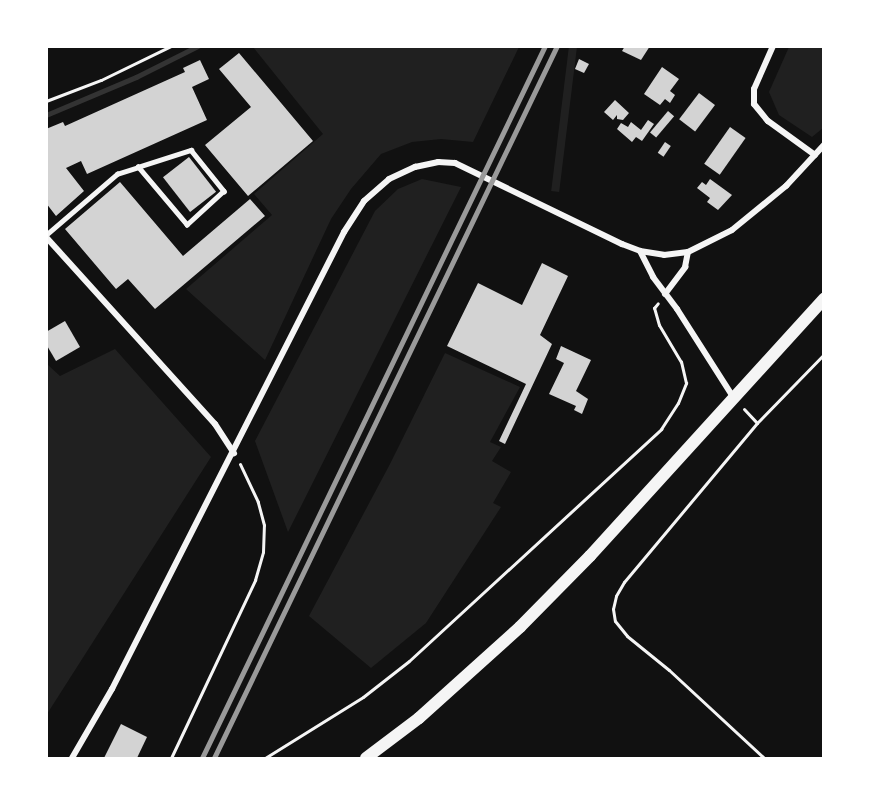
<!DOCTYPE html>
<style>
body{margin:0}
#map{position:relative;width:870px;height:805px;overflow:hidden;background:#111;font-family:"Golos Text",sans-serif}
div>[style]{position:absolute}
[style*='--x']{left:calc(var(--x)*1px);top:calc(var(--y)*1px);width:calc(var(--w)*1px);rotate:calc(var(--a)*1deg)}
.green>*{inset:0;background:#202020;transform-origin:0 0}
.stream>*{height:5px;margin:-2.5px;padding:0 2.5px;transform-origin:2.5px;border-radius:2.5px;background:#333}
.building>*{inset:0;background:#d3d3d3;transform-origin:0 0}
.path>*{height:3px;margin:-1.5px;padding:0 1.5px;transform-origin:1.5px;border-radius:1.5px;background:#f5f5f5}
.service>*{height:4.5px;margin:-2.25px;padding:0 2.25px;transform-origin:2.25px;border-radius:2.25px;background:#f5f5f5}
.minor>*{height:6px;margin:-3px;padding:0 3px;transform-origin:3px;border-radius:3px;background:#f5f5f5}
.secondary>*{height:12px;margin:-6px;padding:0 6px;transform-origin:6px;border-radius:6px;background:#f5f5f5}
.rail>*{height:4.5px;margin:-2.25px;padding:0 2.25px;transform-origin:2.25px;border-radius:2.25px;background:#9a9a9a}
span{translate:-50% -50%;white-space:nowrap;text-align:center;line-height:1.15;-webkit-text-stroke:4.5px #fff;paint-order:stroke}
.frame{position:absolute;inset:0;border:48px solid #fff;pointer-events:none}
</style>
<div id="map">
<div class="green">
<i style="left:569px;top:46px;width:8px;height:146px;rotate:7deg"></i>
<i style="clip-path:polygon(253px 47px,519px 47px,473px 142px,441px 139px,412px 142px,381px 154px,351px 189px,331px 219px,265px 360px,186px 289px,272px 215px,254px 194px,323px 134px)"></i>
<i style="clip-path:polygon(789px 47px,823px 47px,823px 128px,812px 137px,779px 115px,769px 92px)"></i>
<i style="clip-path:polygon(422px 179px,461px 187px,288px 532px,255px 441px,375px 211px,398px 189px)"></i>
<i style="clip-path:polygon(115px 349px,211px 457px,47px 714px,47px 364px,60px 376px)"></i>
<i style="clip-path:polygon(445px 353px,520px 387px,490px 442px,501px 447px,492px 461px,511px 472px,493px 503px,501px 507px,426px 623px,371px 668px,309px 616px,390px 464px)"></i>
</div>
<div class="stream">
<i style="--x:46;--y:115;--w:98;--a:-22.9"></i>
<i style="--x:136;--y:77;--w:69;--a:-26.6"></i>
</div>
<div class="building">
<i style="clip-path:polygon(625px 46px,650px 46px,641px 60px,622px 51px)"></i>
<i style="clip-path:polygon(239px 53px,313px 141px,248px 196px,205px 145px,251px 107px,219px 69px)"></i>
<i style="clip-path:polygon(579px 59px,589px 64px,584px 73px,575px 69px)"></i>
<i style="clip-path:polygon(200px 60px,209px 79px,192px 87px,207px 120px,87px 174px,81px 161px,66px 168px,84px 191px,56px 216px,46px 203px,46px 129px,63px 122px,65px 126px,185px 72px,183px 68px)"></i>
<i style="clip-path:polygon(662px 67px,679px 79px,670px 91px,675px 95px,670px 103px,665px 99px,660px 105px,644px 94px)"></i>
<i style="left:699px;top:93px;width:20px;height:33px;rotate:37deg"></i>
<i style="clip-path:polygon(615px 100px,629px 113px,623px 120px,617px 119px,617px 115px,613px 120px,604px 112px)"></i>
<i style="left:668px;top:111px;width:8px;height:28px;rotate:40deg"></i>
<i style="clip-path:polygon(648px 120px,654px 124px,642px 141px,636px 137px,632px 142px,617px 129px,621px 123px,628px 127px,631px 122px,641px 130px)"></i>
<i style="left:730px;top:127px;width:19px;height:45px;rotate:35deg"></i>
<i style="left:665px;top:142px;width:7px;height:13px;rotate:34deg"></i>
<i style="left:189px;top:157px;width:44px;height:33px;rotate:52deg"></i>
<i style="clip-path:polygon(710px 179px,732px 195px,718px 210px,707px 202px,710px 198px,697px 188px,702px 182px,706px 185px)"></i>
<i style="clip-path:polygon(120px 182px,183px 256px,250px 199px,265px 216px,155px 309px,128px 279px,116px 289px,65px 229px)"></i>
<i style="clip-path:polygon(542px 263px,568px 276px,540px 335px,552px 344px,505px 444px,499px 441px,526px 384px,447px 346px,478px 283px,522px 305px)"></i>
<i style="clip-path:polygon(65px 321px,80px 347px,56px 361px,46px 344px,46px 332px)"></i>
<i style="clip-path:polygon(561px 346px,591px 360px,576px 391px,588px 399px,582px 414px,574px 410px,576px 406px,549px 394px,564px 363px,556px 359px)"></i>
<i style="clip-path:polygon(121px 724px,147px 737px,137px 758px,104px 758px)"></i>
</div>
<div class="path">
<i style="--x:46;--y:101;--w:59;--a:-20.9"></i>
<i style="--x:101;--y:80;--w:78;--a:-25.9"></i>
<i style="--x:744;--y:409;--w:19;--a:47"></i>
<i style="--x:757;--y:423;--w:96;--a:-45.8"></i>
<i style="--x:757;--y:423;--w:207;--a:129.9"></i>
<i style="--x:624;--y:582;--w:16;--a:120"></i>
<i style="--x:616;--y:596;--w:13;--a:103"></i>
<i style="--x:613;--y:609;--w:12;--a:81"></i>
<i style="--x:615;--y:621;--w:19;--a:51"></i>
<i style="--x:627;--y:636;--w:54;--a:39"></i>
<i style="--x:669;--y:670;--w:129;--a:42.8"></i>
<i style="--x:171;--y:758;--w:197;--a:-64.7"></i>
<i style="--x:255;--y:580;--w:29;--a:-74"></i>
<i style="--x:263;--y:552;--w:27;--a:-88"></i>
<i style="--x:264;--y:525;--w:24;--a:-105"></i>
<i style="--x:258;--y:502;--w:42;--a:-115.3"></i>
<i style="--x:265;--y:758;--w:115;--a:-31.9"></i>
<i style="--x:363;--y:697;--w:58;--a:-38"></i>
<i style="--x:409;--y:661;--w:343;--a:-42.6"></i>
<i style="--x:661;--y:429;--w:31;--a:-57"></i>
<i style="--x:678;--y:403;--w:22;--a:-68"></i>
<i style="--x:686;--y:383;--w:22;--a:-103"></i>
<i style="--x:681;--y:362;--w:43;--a:-120.7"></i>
<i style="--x:659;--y:325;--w:18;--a:-106"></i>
<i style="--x:654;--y:308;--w:6;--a:-51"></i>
</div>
<div class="service">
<i style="--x:46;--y:235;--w:94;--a:-40.7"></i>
<i style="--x:117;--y:174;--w:22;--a:-18"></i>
<i style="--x:138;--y:167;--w:56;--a:-17.8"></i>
<i style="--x:191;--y:150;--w:53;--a:51.2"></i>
<i style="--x:224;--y:191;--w:50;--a:137.4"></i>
<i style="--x:187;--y:225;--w:76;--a:-130.2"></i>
</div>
<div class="minor">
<i style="--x:773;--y:46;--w:47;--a:113.8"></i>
<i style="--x:754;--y:89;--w:15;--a:90"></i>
<i style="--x:754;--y:104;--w:22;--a:51"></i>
<i style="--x:768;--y:121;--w:58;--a:35.9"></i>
<i style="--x:46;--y:237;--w:252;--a:47.9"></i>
<i style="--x:215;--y:424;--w:35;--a:57"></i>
<i style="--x:640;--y:251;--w:29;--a:63"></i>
<i style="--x:653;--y:277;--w:40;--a:53"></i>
<i style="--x:677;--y:309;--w:104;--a:57.5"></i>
<i style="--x:665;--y:294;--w:34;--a:-53"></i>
<i style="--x:685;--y:267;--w:15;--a:-79"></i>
<i style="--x:72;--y:758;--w:80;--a:-59.9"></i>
<i style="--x:112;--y:689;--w:513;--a:-63.08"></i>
<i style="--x:344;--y:232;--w:37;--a:-57"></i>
<i style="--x:364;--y:201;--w:33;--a:-41"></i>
<i style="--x:389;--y:179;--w:29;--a:-25"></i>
<i style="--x:415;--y:167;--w:24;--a:-12"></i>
<i style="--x:438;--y:162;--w:17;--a:3"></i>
<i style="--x:455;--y:163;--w:186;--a:25.9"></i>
<i style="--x:622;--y:244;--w:19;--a:21"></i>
<i style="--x:640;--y:251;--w:24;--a:9"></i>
<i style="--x:664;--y:255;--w:24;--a:-7"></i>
<i style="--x:688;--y:252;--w:49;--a:-26.6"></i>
<i style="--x:732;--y:230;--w:70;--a:-39.2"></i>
<i style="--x:786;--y:186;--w:56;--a:-47.2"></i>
</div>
<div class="secondary">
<i style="--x:366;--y:758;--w:66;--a:-37"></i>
<i style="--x:419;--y:718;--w:136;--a:-42"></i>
<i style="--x:520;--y:627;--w:100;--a:-45.4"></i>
<i style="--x:590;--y:556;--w:348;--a:-47.7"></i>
</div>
<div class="rail">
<i style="--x:202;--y:758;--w:790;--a:-64.28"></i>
<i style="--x:214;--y:758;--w:790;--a:-64.28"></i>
</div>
<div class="frame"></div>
</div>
